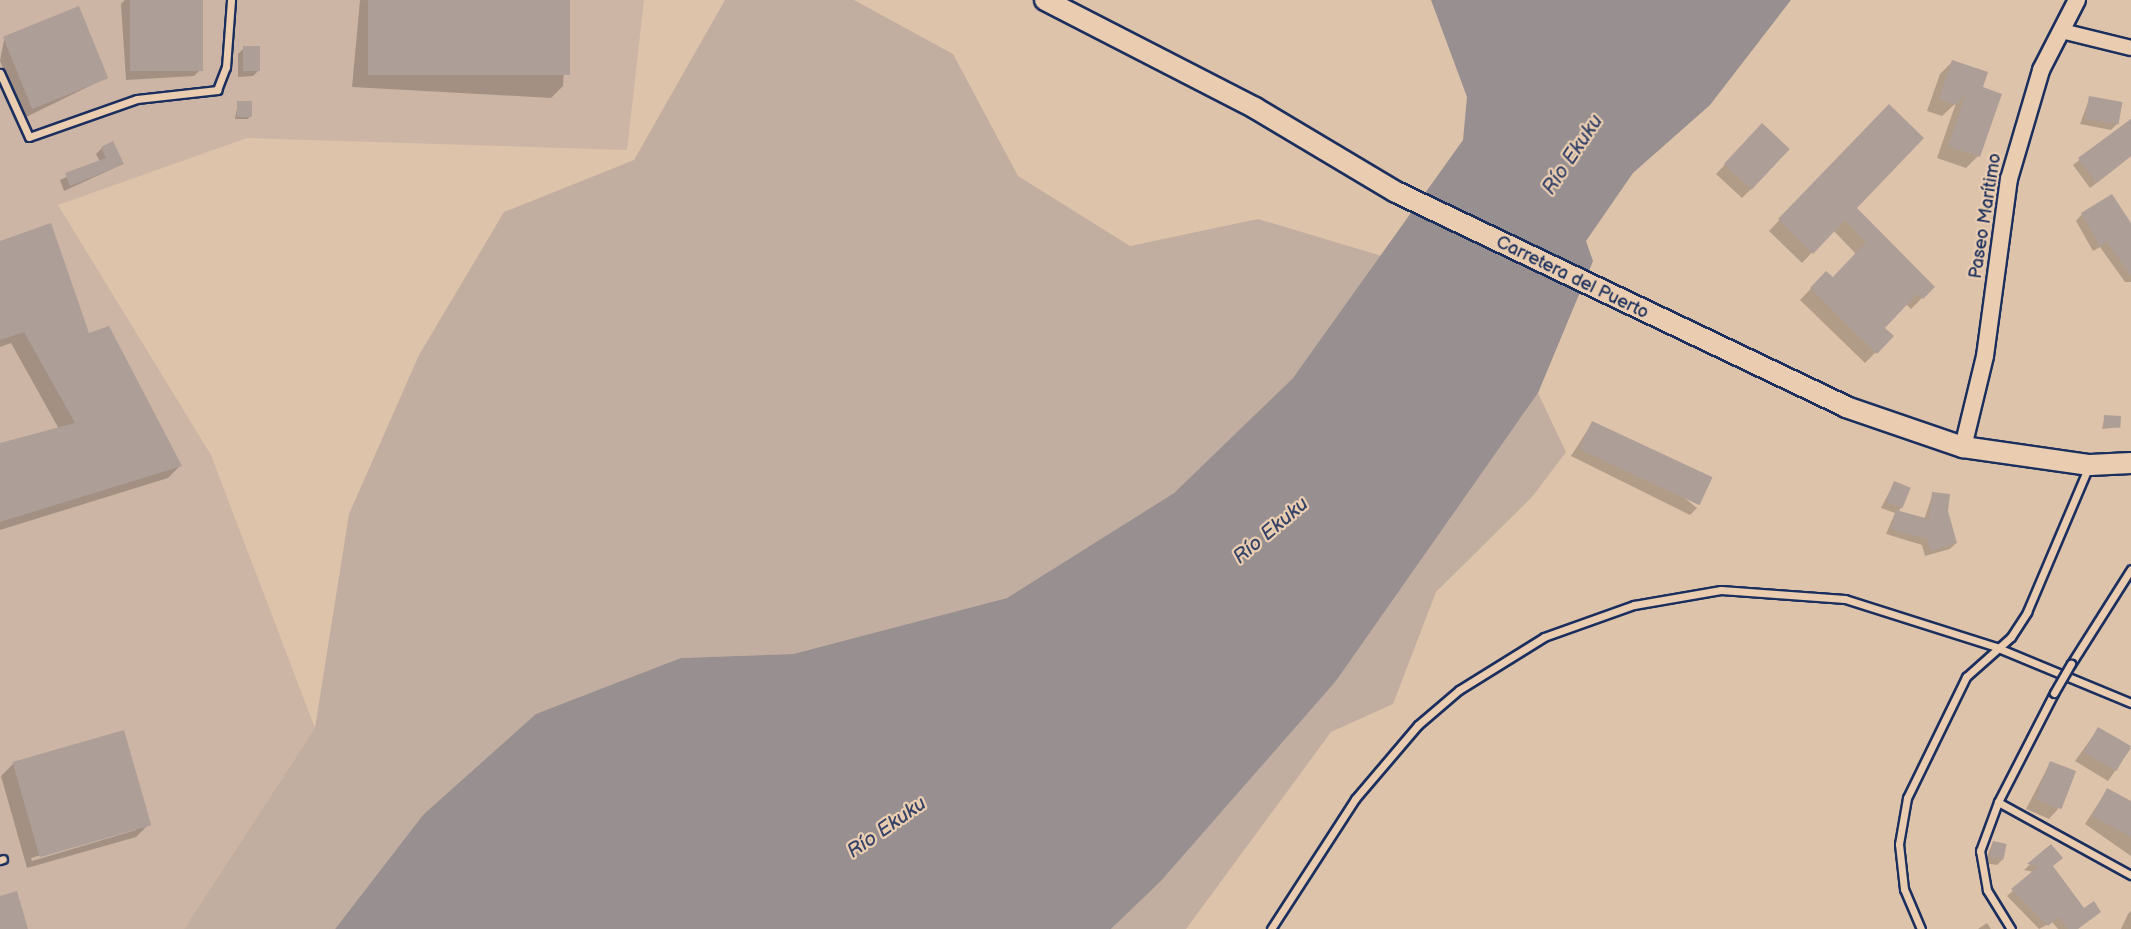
<!DOCTYPE html>
<meta charset="utf-8">
<style>
body{margin:0}
#map{position:relative;width:2131px;height:929px;overflow:hidden;background:#dec3ab;font-family:"Balsamiq Sans",sans-serif}
div>[style]{position:absolute}
[style*='--x']{left:calc(var(--x)*1px);top:calc(var(--y)*1px);width:calc(var(--w)*1px);rotate:calc(var(--a)*1deg)}
.built>*{inset:0;background:#ccb5a4}
.green>*{inset:0;background:#c1aea0}
.water>*{inset:0;background:#988f90}
.shadow>*{inset:0;background:#0003}
.building>*{inset:0;background:#ae9e98;transform-origin:0 0}
.roads{filter:drop-shadow(2px 0 #1b2f5e) drop-shadow(-2px 0 #1b2f5e) drop-shadow(0 2px #1b2f5e) drop-shadow(0 -2px #1b2f5e)}
.service>*{height:7px;margin:-3.5px;padding:0 3.5px;transform-origin:3.5px;border-radius:3.5px;background:#eacdb0}
.minor>*{height:14px;margin:-7px;padding:0 7px;transform-origin:7px;border-radius:7px;background:#eacdb0}
.tertiary>*{height:16px;margin:-8px;padding:0 8px;transform-origin:8px;border-radius:8px;background:#eacdb0}
.secondary>*{height:20px;margin:-10px;padding:0 10px;transform-origin:10px;border-radius:10px;background:#eacdb0}
.bridges{filter:drop-shadow(2px 0 #1b2f5e) drop-shadow(-2px 0 #1b2f5e) drop-shadow(0 2px #1b2f5e) drop-shadow(0 -2px #1b2f5e)}
.service-bridge>*{height:7px;margin:-3.5px;padding:0 3.5px;transform-origin:3.5px;border-radius:3.5px;background:#eacdb0}
span{translate:-50% -50%;white-space:nowrap;text-align:center;line-height:1.15;-webkit-text-stroke:4.5px #eacdb0;paint-order:stroke}
.street-label{font-size:18px;color:#1b2f5e}
.water-label{font-size:20px;color:#344268;font-style:italic}
</style>
<div id="map">
<div class="built">
<i style="clip-path:polygon(0 0,644px 0,627px 150px,247px 138px,58px 205px,211px 455px,315px 728px,184px 929px,0 929px)"></i>
</div>
<div class="green">
<i style="clip-path:polygon(725px 0,854px 0,953px 54px,1018px 176px,1130px 246px,1258px 219px,1385px 257px,1293px 378px,1174px 493px,1007px 598px,793px 654px,681px 658px,423px 815px,335px 929px,184px 929px,315px 728px,349px 514px,419px 355px,504px 212px,634px 160px)"></i>
<i style="clip-path:polygon(1538px 393px,1566px 452px,1532px 497px,1436px 592px,1393px 704px,1331px 732px,1186px 929px,1111px 929px,1161px 881px,1336px 681px)"></i>
</div>
<div class="water">
<i style="clip-path:polygon(1431px 0,1791px 0,1710px 105px,1633px 173px,1586px 241px,1593px 261px,1538px 393px,1336px 681px,1161px 881px,1111px 929px,335px 929px,423px 815px,536px 714px,681px 658px,793px 654px,1007px 598px,1174px 493px,1293px 378px,1463px 140px,1467px 97px)"></i>
</div>
<div class="shadow">
<i style="clip-path:polygon(125px 0,201px 0,203px 67px,194px 76px,126px 80px,121px 4px)"></i>
<i style="clip-path:polygon(360px 0,568px 2px,563px 86px,551px 98px,352px 87px)"></i>
<i style="clip-path:polygon(4px 40px,106px 78px,24px 118px,0 61px)"></i>
<i style="clip-path:polygon(244px 48px,259px 70px,253px 76px,238px 77px,238px 54px)"></i>
<i style="clip-path:polygon(1952px 62px,1981px 88px,1978px 156px,1966px 168px,1937px 158px,1956px 103px,1942px 116px,1927px 111px,1940px 74px)"></i>
<i style="clip-path:polygon(2090px 97px,2117px 124px,2111px 130px,2080px 124px)"></i>
<i style="clip-path:polygon(238px 103px,250px 116px,248px 119px,235px 119px)"></i>
<i style="clip-path:polygon(1889px 106px,1855px 208px,1933px 287px,1911px 309px,1906px 304px,1883px 328px,1892px 336px,1865px 363px,1800px 300px,1826px 273px,1832px 279px,1856px 254px,1833px 230px,1802px 263px,1769px 231px)"></i>
<i style="clip-path:polygon(2131px 119px,2131px 156px,2090px 188px,2073px 165px)"></i>
<i style="clip-path:polygon(1753px 135px,1751px 189px,1742px 198px,1716px 174px)"></i>
<i style="clip-path:polygon(102px 148px,123px 164px,64px 191px,60px 180px,100px 162px,96px 154px)"></i>
<i style="clip-path:polygon(2082px 214px,2131px 226px,2131px 282px,2125px 282px,2100px 247px,2093px 251px,2076px 221px)"></i>
<i style="clip-path:polygon(0 242px,88px 335px,180px 466px,168px 478px,0 530px,0 445px,59px 429px,11px 343px,0 347px)"></i>
<i style="clip-path:polygon(2105px 416px,2119px 427px,2102px 429px)"></i>
<i style="clip-path:polygon(1592px 423px,1697px 508px,1690px 515px,1571px 456px)"></i>
<i style="clip-path:polygon(1894px 483px,1902px 507px,1898px 512px,1924px 520px,1933px 493px,1947px 511px,1956px 543px,1950px 549px,1925px 556px,1922px 545px,1886px 534px,1895px 513px,1881px 508px)"></i>
<i style="clip-path:polygon(2098px 729px,2131px 748px,2108px 781px,2075px 761px)"></i>
<i style="clip-path:polygon(2050px 763px,2058px 809px,2049px 819px,2026px 809px)"></i>
<i style="clip-path:polygon(evenodd,13px 764px,149px 824px,136px 837px,27px 868px,1px 776px,13px 764px,136px 827px,136px 830px,32px 861px,31px 858px,136px 827px)"></i>
<i style="clip-path:polygon(2107px 790px,2131px 803px,2131px 856px,2085px 824px)"></i>
<i style="clip-path:polygon(1993px 842px,2003px 859px,1997px 865px,1984px 863px)"></i>
<i style="clip-path:polygon(2050px 846px,2052px 867px,2078px 929px,2058px 929px,2052px 922px,2039px 929px,2007px 896px,2034px 872px,2024px 870px)"></i>
<i style="clip-path:polygon(2131px 911px,2131px 929px,2121px 929px,2128px 914px)"></i>
<i style="clip-path:polygon(1987px 923px,1991px 929px,1978px 929px)"></i>
</div>
<div class="building">
<i style="left:130px;top:0;width:73px;height:71px"></i>
<i style="left:368px;top:0;width:202px;height:75px"></i>
<i style="left:79px;top:6px;width:78px;height:82px;rotate:68deg"></i>
<i style="left:260px;top:46px;width:25px;height:17px;rotate:90deg"></i>
<i style="clip-path:polygon(1952px 60px,1988px 72px,1983px 87px,2002px 94px,1980px 157px,1948px 146px,1966px 94px,1956px 105px,1939px 99px)"></i>
<i style="left:2089px;top:96px;width:34px;height:23px;rotate:10deg"></i>
<i style="left:237px;top:101px;width:15px;height:16px"></i>
<i style="clip-path:polygon(1889px 104px,1924px 138px,1857px 208px,1935px 287px,1923px 299px,1917px 294px,1885px 328px,1894px 336px,1877px 354px,1810px 288px,1826px 271px,1833px 277px,1866px 242px,1845px 220px,1813px 254px,1778px 219px)"></i>
<i style="clip-path:polygon(2131px 119px,2131px 156px,2097px 183px,2078px 158px)"></i>
<i style="left:1762px;top:123px;width:38px;height:56px;rotate:43deg"></i>
<i style="clip-path:polygon(113px 141px,124px 164px,70px 186px,65px 173px,106px 158px,101px 147px)"></i>
<i style="clip-path:polygon(2112px 194px,2131px 223px,2131px 276px,2107px 242px,2100px 246px,2081px 213px)"></i>
<i style="clip-path:polygon(51px 223px,89px 333px,109px 326px,182px 466px,0 522px,0 443px,75px 423px,24px 332px,0 340px,0 241px)"></i>
<i style="left:2104px;top:415px;width:17px;height:12px;rotate:3deg"></i>
<i style="left:1592px;top:421px;width:133px;height:31px;rotate:25deg"></i>
<i style="left:1894px;top:481px;width:18px;height:22px;rotate:22deg"></i>
<i style="clip-path:polygon(1932px 492px,1950px 494px,1948px 511px,1957px 543px,1931px 551px,1927px 539px,1891px 529px,1896px 510px,1929px 519px)"></i>
<i style="left:2098px;top:727px;width:38px;height:29px;rotate:30deg"></i>
<i style="left:124px;top:730px;width:99px;height:116px;rotate:74deg"></i>
<i style="left:2050px;top:761px;width:28px;height:41px;rotate:21deg"></i>
<i style="clip-path:polygon(2107px 788px,2131px 801px,2131px 837px,2092px 816px)"></i>
<i style="left:1993px;top:841px;width:14px;height:16px;rotate:12deg"></i>
<i style="clip-path:polygon(2051px 844px,2063px 858px,2053px 866px,2084px 908px,2094px 901px,2101px 912px,2078px 929px,2068px 929px,2059px 917px,2048px 926px,2011px 889px,2039px 866px,2027px 864px)"></i>
<i style="clip-path:polygon(17px 891px,28px 929px,0 929px,0 896px)"></i>
</div>
<div class="roads">
<div class="service">
<i style="--x:0;--y:73;--w:70;--a:65.6"></i>
<i style="--x:29;--y:137;--w:114;--a:-19.4"></i>
<i style="--x:137;--y:99;--w:81;--a:-6.4"></i>
<i style="--x:217;--y:90;--w:25;--a:-69"></i>
<i style="--x:226;--y:67;--w:67;--a:-85.7"></i>
<i style="--x:2071;--y:664;--w:112;--a:-57.7"></i>
<i style="--x:1998;--y:802;--w:152;--a:28.8"></i>
<i style="--x:0;--y:860;--w:3;--a:-18"></i>
<i style="--x:1271;--y:929;--w:155;--a:-57.1"></i>
<i style="--x:1355;--y:799;--w:97;--a:-49.6"></i>
<i style="--x:1418;--y:725;--w:54;--a:-40.5"></i>
<i style="--x:1459;--y:690;--w:100;--a:-31.9"></i>
<i style="--x:1544;--y:637;--w:96;--a:-19.6"></i>
<i style="--x:1634;--y:605;--w:88;--a:-9.8"></i>
<i style="--x:1721;--y:590;--w:124;--a:4.2"></i>
<i style="--x:1845;--y:599;--w:158;--a:17.6"></i>
<i style="--x:1996;--y:647;--w:146;--a:22.5"></i>
<i style="--x:1921;--y:929;--w:43;--a:-113"></i>
<i style="--x:1904;--y:889;--w:45;--a:-96.3"></i>
<i style="--x:1899;--y:844;--w:47;--a:-80.1"></i>
<i style="--x:1907;--y:798;--w:135;--a:-64"></i>
<i style="--x:1966;--y:677;--w:60;--a:-41.6"></i>
<i style="--x:2011;--y:637;--w:30;--a:-57"></i>
<i style="--x:2027;--y:612;--w:159;--a:-67"></i>
<i style="--x:2011;--y:929;--w:46;--a:-121.6"></i>
<i style="--x:1987;--y:890;--w:40;--a:-100"></i>
<i style="--x:1980;--y:851;--w:52;--a:-69.8"></i>
<i style="--x:1998;--y:802;--w:123;--a:-62.8"></i>
</div>
<div class="minor">
<i style="--x:2062;--y:31;--w:71;--a:13.8"></i>
</div>
<div class="tertiary">
<i style="--x:1963;--y:447;--w:94;--a:-76.4"></i>
<i style="--x:1985;--y:356;--w:179;--a:-82.3"></i>
<i style="--x:2009;--y:179;--w:114;--a:-73.6"></i>
<i style="--x:2041;--y:70;--w:79;--a:-62.8"></i>
</div>
<div class="secondary">
<i style="--x:1045;--y:0;--w:236;--a:27.2"></i>
<i style="--x:1255;--y:108;--w:164;--a:30.8"></i>
<i style="--x:1396;--y:192;--w:499;--a:25.5"></i>
<i style="--x:1846;--y:407;--w:124;--a:18.9"></i>
<i style="--x:1963;--y:447;--w:128;--a:8.1"></i>
<i style="--x:2090;--y:465;--w:41;--a:-2.8"></i>
</div>
</div>
<div class="bridges">
<div class="service-bridge">
<i style="--x:2054;--y:693;--w:34;--a:-60"></i>
</div>
</div>
<div class="street-label">
<span style="left:1986px;top:216px;rotate:-81deg">Paseo Marítimo</span>
<span style="left:1572px;top:278px;rotate:26deg">Carretera del Puerto</span>
</div>
<div class="water-label">
<span style="left:1573px;top:155px;rotate:-56deg">Río Ekuku</span>
<span style="left:1271px;top:531px;rotate:-40deg">Río Ekuku</span>
<span style="left:887px;top:828px;rotate:-35deg">Río Ekuku</span>
</div>
</div>
